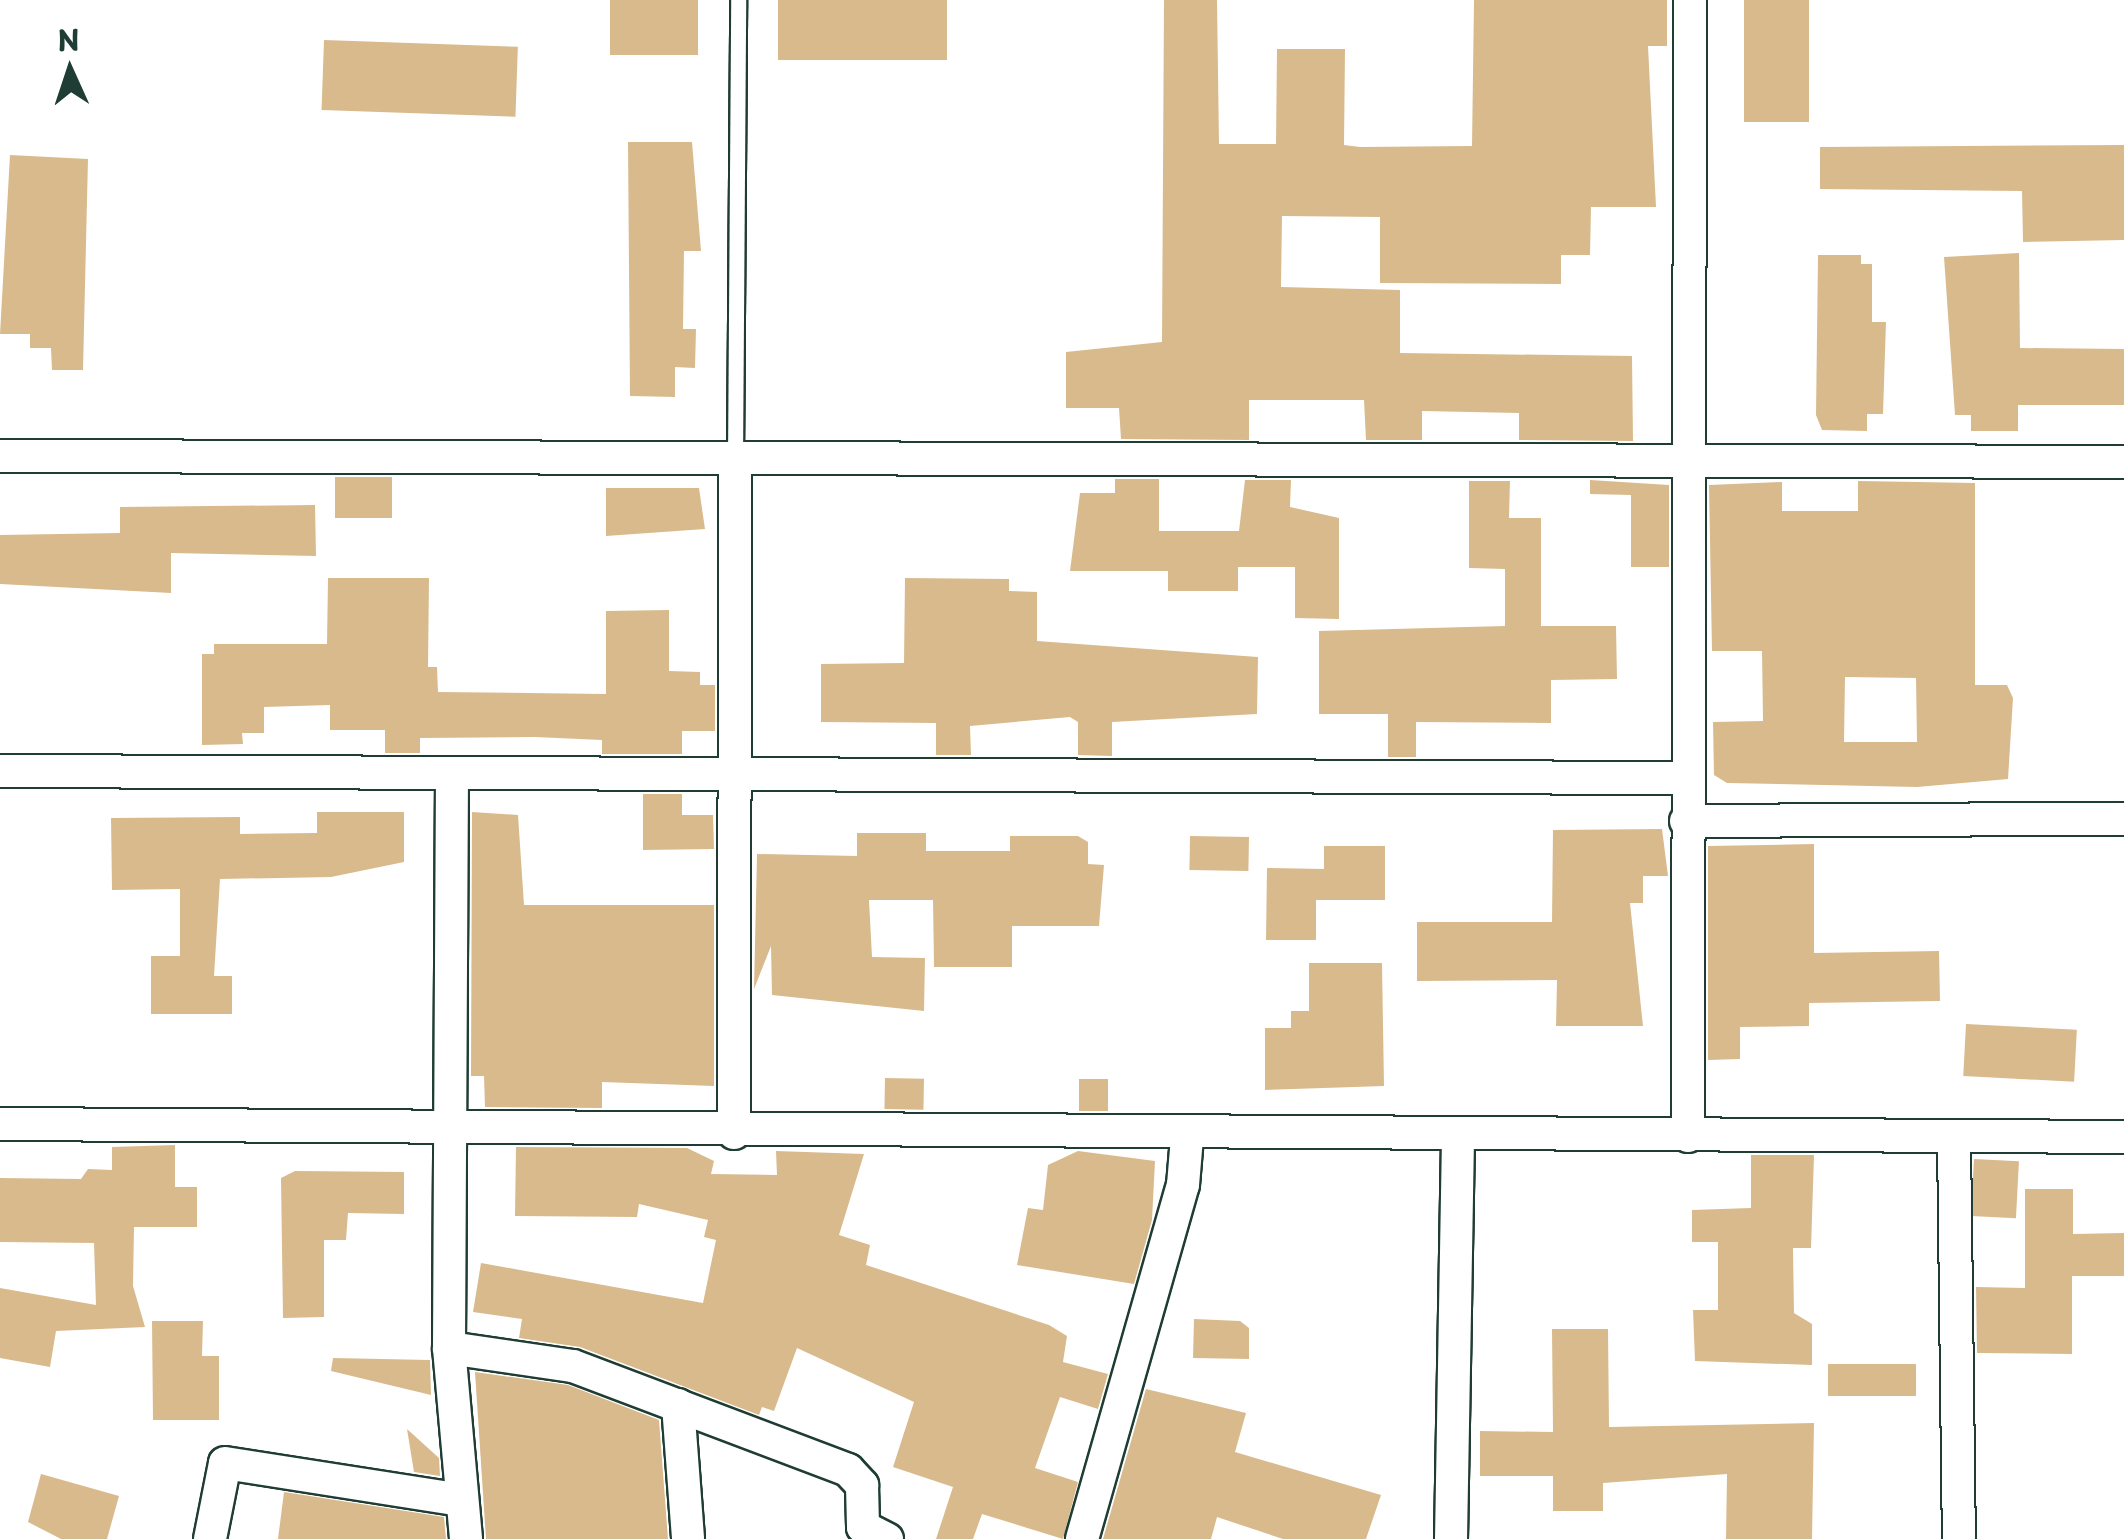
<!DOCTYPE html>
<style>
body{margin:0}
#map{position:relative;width:2124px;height:1539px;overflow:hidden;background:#fff;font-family:"Playpen Sans",sans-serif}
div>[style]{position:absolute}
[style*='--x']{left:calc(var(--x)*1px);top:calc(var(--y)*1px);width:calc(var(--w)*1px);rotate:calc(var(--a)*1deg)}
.building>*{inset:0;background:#d9ba8d;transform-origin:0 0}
.roads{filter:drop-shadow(2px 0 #1f3d34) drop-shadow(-2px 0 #1f3d34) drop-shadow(0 2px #1f3d34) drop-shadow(0 -2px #1f3d34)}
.service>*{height:15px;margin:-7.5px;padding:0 7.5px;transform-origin:7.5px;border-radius:7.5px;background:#fff}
.minor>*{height:32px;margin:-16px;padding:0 16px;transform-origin:16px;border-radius:16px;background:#fff}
span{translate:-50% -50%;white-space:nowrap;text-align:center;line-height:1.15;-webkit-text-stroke:9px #fff;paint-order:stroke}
.north{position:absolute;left:20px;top:20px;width:100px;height:100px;-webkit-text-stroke:8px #fff;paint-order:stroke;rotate:357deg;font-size:28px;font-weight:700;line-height:40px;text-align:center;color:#1f3d34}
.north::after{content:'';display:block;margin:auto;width:35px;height:45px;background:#1f3d34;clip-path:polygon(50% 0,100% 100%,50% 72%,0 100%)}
</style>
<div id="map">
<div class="building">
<i style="left:610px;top:0;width:88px;height:55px"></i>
<i style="left:778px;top:0;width:169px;height:60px"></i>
<i style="clip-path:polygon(1164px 0,1217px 0,1219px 144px,1276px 144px,1277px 49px,1345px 49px,1344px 145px,1360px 147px,1472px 146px,1474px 0,1667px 0,1667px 46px,1648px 46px,1656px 207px,1591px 207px,1590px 255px,1561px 255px,1561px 284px,1380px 283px,1380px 217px,1282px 216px,1281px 287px,1400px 290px,1400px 353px,1632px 356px,1633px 441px,1519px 440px,1519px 413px,1422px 411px,1422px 440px,1366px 440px,1364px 400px,1249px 400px,1249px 440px,1121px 439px,1119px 408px,1066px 408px,1066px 352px,1162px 342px)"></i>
<i style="left:1744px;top:0;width:65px;height:122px"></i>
<i style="left:324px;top:40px;width:194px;height:70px;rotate:2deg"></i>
<i style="clip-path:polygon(628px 142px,692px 142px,701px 251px,684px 251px,683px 329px,696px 329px,695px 368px,675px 367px,675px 397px,630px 396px)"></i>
<i style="clip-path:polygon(2124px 145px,2124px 240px,2023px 242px,2022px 191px,1820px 189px,1820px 147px)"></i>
<i style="clip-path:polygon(10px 155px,88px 159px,83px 370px,52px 370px,51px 348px,30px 348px,30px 334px,0 334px)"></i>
<i style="clip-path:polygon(2019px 253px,2020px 348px,2124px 349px,2124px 405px,2018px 405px,2018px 431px,1971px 431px,1971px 415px,1955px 415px,1944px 257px)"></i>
<i style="clip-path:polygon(1818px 255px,1861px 255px,1861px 264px,1872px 264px,1872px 322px,1886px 322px,1883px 414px,1867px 414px,1867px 431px,1822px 430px,1816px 415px)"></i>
<i style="left:335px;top:477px;width:57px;height:41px"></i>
<i style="clip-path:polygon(1115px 479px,1159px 479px,1159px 531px,1239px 531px,1245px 480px,1291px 480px,1290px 507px,1339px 518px,1339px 619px,1295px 618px,1295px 567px,1238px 567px,1238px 591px,1168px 591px,1168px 571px,1070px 571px,1080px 493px,1115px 493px)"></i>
<i style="clip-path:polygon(1590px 480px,1669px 485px,1669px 567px,1631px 567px,1631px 495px,1590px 494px)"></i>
<i style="clip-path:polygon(1469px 481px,1510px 481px,1509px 518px,1541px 518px,1541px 626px,1616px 626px,1617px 679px,1551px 680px,1551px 723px,1416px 722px,1416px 757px,1388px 757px,1388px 714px,1319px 714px,1319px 631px,1505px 626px,1505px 569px,1469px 568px)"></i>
<i style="clip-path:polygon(evenodd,1858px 481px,1975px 483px,1975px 685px,2007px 685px,2013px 698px,2008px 779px,1917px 787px,1727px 783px,1714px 775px,1713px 722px,1763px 721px,1762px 651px,1712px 651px,1709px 485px,1782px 482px,1782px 511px,1858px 511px,1858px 481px,1845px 677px,1916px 678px,1917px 742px,1844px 742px,1845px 677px)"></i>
<i style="clip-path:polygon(606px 488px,699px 488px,705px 529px,606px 536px)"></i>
<i style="clip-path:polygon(315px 505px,316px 556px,171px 553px,171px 593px,0 584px,0 535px,120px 533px,120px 507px)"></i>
<i style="clip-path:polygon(328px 578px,429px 578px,428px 667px,437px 667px,438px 692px,606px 694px,606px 611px,669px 610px,669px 671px,700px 672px,700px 685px,715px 685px,715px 731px,682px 731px,682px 754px,602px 754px,602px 740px,535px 737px,420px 738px,420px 753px,385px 753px,385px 730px,330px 730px,330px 705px,264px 707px,264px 733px,242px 733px,243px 744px,202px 745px,202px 654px,214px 654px,214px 644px,327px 644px)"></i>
<i style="clip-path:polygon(905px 578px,1009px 579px,1009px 591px,1037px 592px,1037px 641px,1258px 657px,1257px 714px,1112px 722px,1112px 756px,1078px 755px,1078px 722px,1070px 717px,970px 726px,971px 755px,936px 755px,936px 723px,821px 722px,821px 664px,904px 663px)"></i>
<i style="clip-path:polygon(643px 794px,682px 794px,682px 815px,713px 815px,714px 849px,643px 850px)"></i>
<i style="clip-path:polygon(317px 812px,404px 812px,404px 862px,331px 877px,220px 879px,214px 976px,232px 976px,232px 1014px,151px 1014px,151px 956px,180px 956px,180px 889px,112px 890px,111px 818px,240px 817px,240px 834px,317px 833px)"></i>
<i style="clip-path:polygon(472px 812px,518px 815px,524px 905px,714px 905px,714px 1086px,602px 1082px,602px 1108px,485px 1107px,484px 1076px,471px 1076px)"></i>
<i style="clip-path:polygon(1662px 829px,1668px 876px,1643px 876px,1643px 903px,1630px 903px,1643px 1026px,1556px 1026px,1557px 980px,1417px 981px,1417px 922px,1552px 922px,1553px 830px)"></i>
<i style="clip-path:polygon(857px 833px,926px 833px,926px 851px,1010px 851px,1010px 836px,1078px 836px,1088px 842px,1088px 864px,1104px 865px,1099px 926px,1012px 926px,1012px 967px,934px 967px,933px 900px,869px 900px,872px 957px,925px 958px,924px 1011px,772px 995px,771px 946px,754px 989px,757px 854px,857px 856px)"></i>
<i style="left:1190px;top:836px;width:59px;height:34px;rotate:1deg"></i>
<i style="clip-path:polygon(1814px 844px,1814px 953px,1939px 951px,1940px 1001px,1809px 1003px,1809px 1026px,1740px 1027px,1740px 1059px,1708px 1060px,1708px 846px)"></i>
<i style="clip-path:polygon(1324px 846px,1385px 846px,1385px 900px,1316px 900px,1316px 940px,1266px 940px,1267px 868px,1324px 869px)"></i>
<i style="clip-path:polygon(1309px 963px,1382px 963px,1384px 1086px,1265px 1090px,1265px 1028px,1291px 1028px,1291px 1011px,1309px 1011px)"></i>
<i style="left:1966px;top:1024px;width:111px;height:52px;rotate:3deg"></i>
<i style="left:885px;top:1078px;width:39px;height:31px;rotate:1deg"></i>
<i style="left:1079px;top:1079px;width:29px;height:32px"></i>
<i style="clip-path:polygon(175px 1145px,175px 1187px,197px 1187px,197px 1227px,134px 1227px,133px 1286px,145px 1327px,56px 1331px,50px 1367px,0 1358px,0 1288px,96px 1305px,94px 1243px,0 1242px,0 1178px,81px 1179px,88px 1169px,112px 1170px,112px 1147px)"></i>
<i style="clip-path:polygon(516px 1147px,687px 1148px,714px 1161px,711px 1174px,777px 1175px,776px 1151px,864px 1154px,839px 1235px,870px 1245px,866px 1265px,1049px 1325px,1067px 1336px,1063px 1362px,1108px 1374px,1098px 1409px,1060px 1397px,1035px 1468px,1078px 1482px,1063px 1539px,982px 1514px,973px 1539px,936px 1539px,953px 1487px,893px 1467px,914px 1402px,797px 1348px,774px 1411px,762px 1407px,759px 1415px,580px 1347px,519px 1338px,522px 1319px,473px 1312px,481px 1263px,703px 1303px,716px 1240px,704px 1237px,708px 1220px,639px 1204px,637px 1217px,515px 1216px)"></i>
<i style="clip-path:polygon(1078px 1151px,1155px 1161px,1152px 1220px,1134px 1284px,1017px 1265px,1028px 1208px,1043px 1210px,1048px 1165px)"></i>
<i style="clip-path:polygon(1751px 1155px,1814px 1155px,1811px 1248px,1793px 1248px,1794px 1313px,1812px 1324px,1812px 1365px,1695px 1361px,1693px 1310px,1718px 1310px,1718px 1242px,1692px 1242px,1692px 1210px,1751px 1208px)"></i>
<i style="left:1974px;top:1159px;width:45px;height:57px;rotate:3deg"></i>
<i style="clip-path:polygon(295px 1171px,404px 1172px,404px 1214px,348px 1213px,346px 1240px,324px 1240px,324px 1317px,283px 1318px,281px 1178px)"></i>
<i style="clip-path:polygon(2025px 1189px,2073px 1189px,2073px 1234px,2124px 1233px,2124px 1276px,2072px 1276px,2072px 1354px,1977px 1353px,1976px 1287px,2025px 1288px)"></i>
<i style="clip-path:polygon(1194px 1319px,1240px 1321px,1249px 1328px,1249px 1359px,1193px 1358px)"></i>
<i style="clip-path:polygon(152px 1321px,203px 1321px,202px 1356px,219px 1356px,219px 1420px,153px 1420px)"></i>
<i style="clip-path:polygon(1552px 1329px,1608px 1329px,1609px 1427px,1814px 1423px,1812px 1539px,1726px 1539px,1727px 1474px,1603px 1483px,1603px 1511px,1553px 1511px,1553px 1476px,1480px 1476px,1480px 1431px,1553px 1432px)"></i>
<i style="clip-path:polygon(333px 1358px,430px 1360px,431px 1395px,331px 1371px)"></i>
<i style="left:1828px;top:1364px;width:88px;height:32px"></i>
<i style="clip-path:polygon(475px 1372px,568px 1385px,659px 1420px,668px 1539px,486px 1539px)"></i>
<i style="clip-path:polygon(1146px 1389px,1246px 1413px,1235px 1452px,1381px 1495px,1366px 1539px,1283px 1539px,1217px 1517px,1211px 1539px,1103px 1539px)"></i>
<i style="clip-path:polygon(407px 1429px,439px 1458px,440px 1476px,414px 1472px)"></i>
<i style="clip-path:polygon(41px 1474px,119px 1496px,107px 1539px,61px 1539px,28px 1522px)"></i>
<i style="clip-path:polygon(284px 1492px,444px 1517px,446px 1539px,278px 1539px)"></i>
</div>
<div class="roads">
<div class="service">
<i style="--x:735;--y:461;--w:461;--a:-89.6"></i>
</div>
<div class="minor">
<i style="--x:0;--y:456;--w:2124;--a:0.16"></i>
<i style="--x:0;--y:771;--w:1686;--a:0.24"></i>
<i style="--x:452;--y:774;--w:574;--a:90.3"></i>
<i style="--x:449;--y:1348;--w:192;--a:84.9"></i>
<i style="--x:1686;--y:821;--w:438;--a:-0.3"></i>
<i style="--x:0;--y:1124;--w:2124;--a:0.35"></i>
<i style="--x:734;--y:1133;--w:672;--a:-89.91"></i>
<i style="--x:1688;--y:1136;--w:1136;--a:-89.9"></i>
<i style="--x:1954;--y:1138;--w:401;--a:89.3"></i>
<i style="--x:449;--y:1348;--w:125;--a:8.3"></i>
<i style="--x:573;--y:1366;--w:294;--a:20.7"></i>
<i style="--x:848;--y:1470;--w:21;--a:47"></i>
<i style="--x:862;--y:1485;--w:42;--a:88.6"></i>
<i style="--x:863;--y:1527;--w:27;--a:27"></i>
<i style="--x:678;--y:1405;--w:134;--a:85.7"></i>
<i style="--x:210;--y:1539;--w:77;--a:-78.8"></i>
<i style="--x:225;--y:1463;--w:240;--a:8.9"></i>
<i style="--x:1082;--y:1539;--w:368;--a:-74.1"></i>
<i style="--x:1183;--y:1185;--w:48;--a:-85.2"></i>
<i style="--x:1451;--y:1539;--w:400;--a:-89"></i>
</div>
</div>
<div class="north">N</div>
</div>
